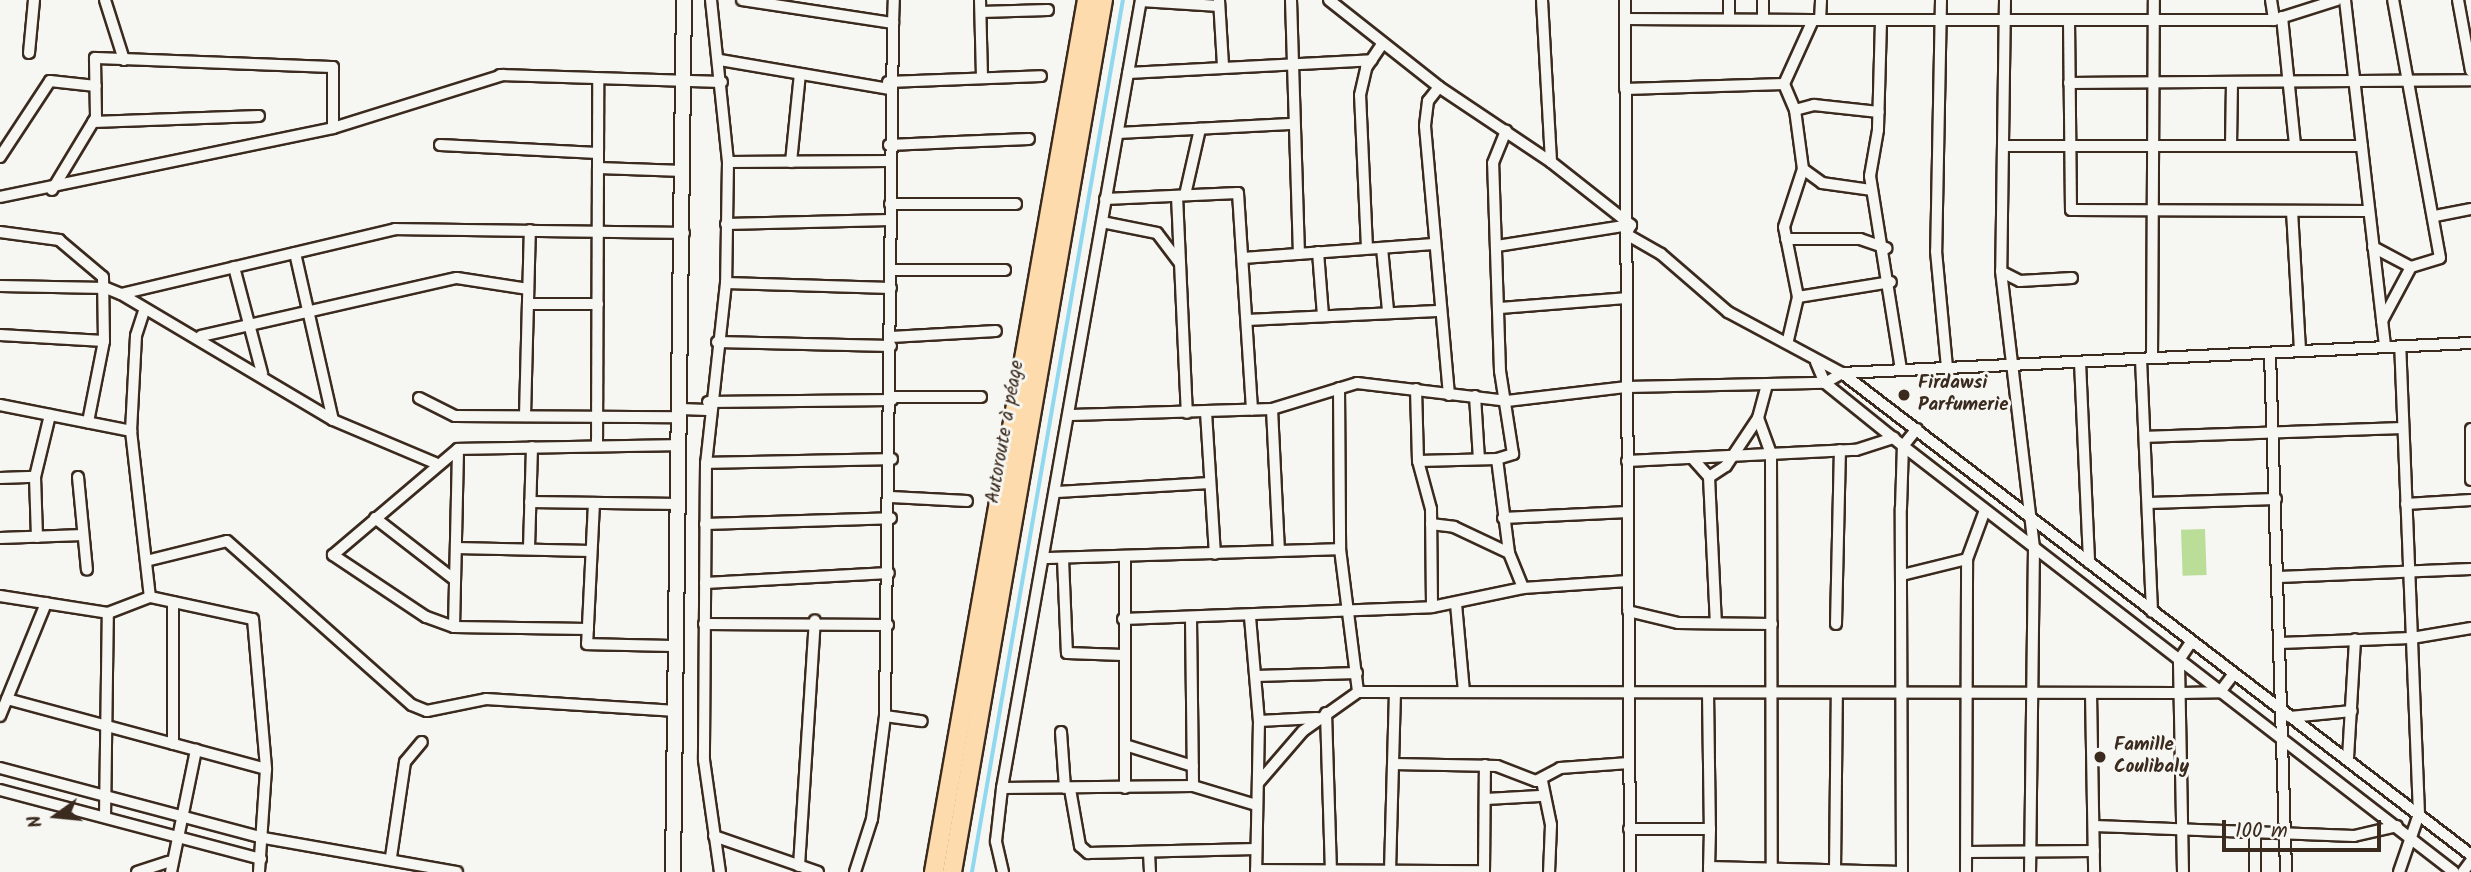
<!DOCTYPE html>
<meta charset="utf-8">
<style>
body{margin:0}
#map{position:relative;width:2471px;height:872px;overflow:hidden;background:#f6f6f2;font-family:Kalam,sans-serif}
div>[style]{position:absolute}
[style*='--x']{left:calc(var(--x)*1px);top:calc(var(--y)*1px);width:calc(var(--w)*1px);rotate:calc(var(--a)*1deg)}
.green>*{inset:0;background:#bade98;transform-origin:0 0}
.stream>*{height:3.5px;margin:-1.75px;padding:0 1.75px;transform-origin:1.75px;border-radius:1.75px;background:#8fd8f0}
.roads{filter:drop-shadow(2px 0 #3b2a1e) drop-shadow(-2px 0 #3b2a1e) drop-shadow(0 2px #3b2a1e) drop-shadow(0 -2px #3b2a1e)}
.street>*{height:10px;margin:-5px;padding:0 5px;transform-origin:5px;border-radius:5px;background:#f6f6f2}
.secondary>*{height:14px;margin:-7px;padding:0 7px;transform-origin:7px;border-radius:7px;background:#f6f6f2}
.highway>*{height:18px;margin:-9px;padding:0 9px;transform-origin:9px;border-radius:9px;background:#fddbac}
.dots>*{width:19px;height:19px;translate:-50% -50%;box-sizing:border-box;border:4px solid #f6f6f2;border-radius:50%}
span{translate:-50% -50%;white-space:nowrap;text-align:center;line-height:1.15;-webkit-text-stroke:6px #f6f6f2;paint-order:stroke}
.poi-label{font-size:19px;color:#3b2a1e;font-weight:700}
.left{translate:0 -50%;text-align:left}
.street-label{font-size:19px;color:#3b2a1e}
.north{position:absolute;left:21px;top:781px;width:70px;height:70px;-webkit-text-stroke:5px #f6f6f2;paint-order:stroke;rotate:255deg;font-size:19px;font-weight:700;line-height:28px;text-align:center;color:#3b2a1e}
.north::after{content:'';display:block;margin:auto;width:24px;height:32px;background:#3b2a1e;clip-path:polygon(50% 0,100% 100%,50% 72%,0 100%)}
.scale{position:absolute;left:2222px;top:820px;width:159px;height:32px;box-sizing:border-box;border:4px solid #3b2a1e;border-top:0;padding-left:9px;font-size:21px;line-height:24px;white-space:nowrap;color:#3b2a1e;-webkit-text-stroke:5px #f6f6f2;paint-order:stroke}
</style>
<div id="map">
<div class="green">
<i style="left:2205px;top:529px;width:46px;height:24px;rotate:88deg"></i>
</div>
<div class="stream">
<i style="--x:972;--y:872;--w:885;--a:-80.18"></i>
</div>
<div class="roads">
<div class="street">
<i style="--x:105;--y:0;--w:63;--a:72.4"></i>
<i style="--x:711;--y:0;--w:163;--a:84"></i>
<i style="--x:728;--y:162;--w:121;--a:90.9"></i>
<i style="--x:726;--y:283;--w:181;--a:96.3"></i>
<i style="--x:706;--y:463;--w:297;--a:90.4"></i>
<i style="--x:704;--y:760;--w:113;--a:81.9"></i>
<i style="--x:742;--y:0;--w:153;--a:8.7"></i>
<i style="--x:893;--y:23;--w:693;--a:90.66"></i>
<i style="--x:885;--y:716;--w:104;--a:97.2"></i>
<i style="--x:872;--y:819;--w:56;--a:107.8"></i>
<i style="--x:980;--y:0;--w:78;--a:88.5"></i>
<i style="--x:1219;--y:0;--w:66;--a:86.5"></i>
<i style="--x:1291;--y:0;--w:254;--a:88.2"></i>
<i style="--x:1329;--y:0;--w:140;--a:38.3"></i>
<i style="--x:1439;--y:87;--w:135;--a:33.8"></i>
<i style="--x:1551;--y:162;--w:102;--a:38.2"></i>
<i style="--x:1631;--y:225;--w:10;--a:119"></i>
<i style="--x:1626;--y:234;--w:40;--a:29.7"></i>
<i style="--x:1661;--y:254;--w:89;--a:40.9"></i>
<i style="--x:1728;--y:312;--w:129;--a:28.2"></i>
<i style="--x:1842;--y:373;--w:792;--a:37.46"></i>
<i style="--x:1542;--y:0;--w:162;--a:86.8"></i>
<i style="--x:1625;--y:0;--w:872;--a:89.67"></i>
<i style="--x:1763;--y:0;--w:18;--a:90"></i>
<i style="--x:1941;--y:0;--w:251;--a:91.1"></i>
<i style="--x:1936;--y:251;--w:118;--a:84.6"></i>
<i style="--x:2005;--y:0;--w:271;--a:90.8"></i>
<i style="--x:2001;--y:271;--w:278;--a:83.2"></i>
<i style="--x:2034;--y:547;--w:325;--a:90.7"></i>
<i style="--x:2271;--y:0;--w:20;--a:81"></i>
<i style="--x:2345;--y:0;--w:349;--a:83.4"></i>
<i style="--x:2458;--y:0;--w:72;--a:79.6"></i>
<i style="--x:1141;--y:1;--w:78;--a:3.7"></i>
<i style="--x:981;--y:12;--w:67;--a:-1.7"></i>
<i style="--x:2282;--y:17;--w:129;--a:84.2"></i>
<i style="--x:1729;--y:18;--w:18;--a:-90"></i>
<i style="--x:1625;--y:19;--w:188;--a:0.3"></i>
<i style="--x:1820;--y:20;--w:20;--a:-87"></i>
<i style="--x:2069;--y:20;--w:190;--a:89.4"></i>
<i style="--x:2071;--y:210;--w:298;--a:0.2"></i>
<i style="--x:1881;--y:21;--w:109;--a:91.6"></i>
<i style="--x:1878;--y:130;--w:47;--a:99.9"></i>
<i style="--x:1870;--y:176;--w:196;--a:80.9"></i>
<i style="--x:893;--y:23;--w:23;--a:-88"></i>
<i style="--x:29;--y:53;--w:53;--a:-84.6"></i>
<i style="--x:720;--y:60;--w:171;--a:9.7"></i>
<i style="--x:1128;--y:73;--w:244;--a:-3"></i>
<i style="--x:500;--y:75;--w:222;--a:1.8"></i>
<i style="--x:888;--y:82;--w:153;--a:-2.2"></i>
<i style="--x:2069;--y:83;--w:402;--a:-0.4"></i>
<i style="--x:1439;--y:87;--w:18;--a:128"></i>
<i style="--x:1428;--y:101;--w:25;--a:97"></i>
<i style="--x:1425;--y:126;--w:270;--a:84.9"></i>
<i style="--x:1625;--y:89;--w:159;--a:-1.8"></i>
<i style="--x:1795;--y:110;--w:20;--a:-15"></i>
<i style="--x:1814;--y:105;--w:65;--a:6.1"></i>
<i style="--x:93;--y:122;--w:166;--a:-2.1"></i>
<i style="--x:1118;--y:133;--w:172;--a:-3"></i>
<i style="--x:440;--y:145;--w:158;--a:2.9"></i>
<i style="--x:889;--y:145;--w:140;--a:-2.5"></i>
<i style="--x:2003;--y:146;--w:359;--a:0"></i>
<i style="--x:2231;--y:146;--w:64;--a:-89.1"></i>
<i style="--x:0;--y:157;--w:91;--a:-56.7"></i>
<i style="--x:50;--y:81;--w:46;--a:6.2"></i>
<i style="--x:728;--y:162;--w:161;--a:-0.4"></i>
<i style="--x:791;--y:162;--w:88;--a:-84.2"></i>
<i style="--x:598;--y:168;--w:86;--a:2"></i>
<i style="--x:1803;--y:169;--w:24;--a:36"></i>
<i style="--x:1822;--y:183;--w:49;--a:8.1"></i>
<i style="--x:52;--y:190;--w:85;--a:-58.9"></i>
<i style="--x:96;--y:117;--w:59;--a:-91"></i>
<i style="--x:95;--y:58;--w:238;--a:2.2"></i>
<i style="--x:333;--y:67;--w:61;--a:90"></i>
<i style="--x:1185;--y:195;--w:68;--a:-77.2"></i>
<i style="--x:1177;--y:196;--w:217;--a:87.4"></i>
<i style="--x:0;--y:197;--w:340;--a:-11.7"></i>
<i style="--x:333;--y:128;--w:178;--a:-17.3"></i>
<i style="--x:1105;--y:199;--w:133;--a:-2.6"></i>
<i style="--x:1238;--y:193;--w:217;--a:86.3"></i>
<i style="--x:890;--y:204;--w:126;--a:0"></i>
<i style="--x:2292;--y:211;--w:140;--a:86.7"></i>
<i style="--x:2435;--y:216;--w:37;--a:-11"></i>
<i style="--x:1102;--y:222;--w:56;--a:11.3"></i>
<i style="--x:1157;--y:233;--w:38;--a:53"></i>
<i style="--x:726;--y:224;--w:164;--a:-1.4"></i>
<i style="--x:0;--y:232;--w:60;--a:7.7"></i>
<i style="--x:59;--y:240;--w:57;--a:40.1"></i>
<i style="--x:103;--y:277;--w:64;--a:89.1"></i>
<i style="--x:104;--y:341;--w:83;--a:101.2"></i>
<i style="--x:1786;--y:239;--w:74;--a:0"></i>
<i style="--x:1860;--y:239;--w:28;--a:19"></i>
<i style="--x:1497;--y:246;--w:135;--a:-9"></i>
<i style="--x:2373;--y:247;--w:43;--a:27.8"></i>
<i style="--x:2411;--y:267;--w:30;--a:-17"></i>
<i style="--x:2440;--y:258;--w:262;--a:-100.3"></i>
<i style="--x:1367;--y:248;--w:153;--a:-92.6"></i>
<i style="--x:1360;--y:95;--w:28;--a:-77"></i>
<i style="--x:1366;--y:68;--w:30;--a:-56"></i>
<i style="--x:1382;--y:248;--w:62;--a:84.5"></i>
<i style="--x:1318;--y:252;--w:63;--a:85.5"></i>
<i style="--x:295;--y:253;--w:171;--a:77.2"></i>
<i style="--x:1243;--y:258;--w:191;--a:-4.2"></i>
<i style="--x:234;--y:267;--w:110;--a:75.2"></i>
<i style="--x:890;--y:270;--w:115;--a:0"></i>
<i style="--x:2002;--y:272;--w:20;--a:27"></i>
<i style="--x:2020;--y:281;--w:52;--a:-3.3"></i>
<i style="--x:726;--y:283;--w:165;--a:1.7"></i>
<i style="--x:0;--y:286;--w:106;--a:1.1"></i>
<i style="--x:106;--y:288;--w:16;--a:22"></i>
<i style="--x:121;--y:294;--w:247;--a:30.7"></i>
<i style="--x:333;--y:420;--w:111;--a:22.9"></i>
<i style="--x:121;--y:294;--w:282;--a:-13.3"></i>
<i style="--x:395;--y:229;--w:289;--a:0.8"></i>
<i style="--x:1798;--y:297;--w:94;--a:-9.2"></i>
<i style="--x:528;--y:304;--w:70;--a:0"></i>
<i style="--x:1500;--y:308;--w:126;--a:-4.5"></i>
<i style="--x:144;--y:311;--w:26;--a:108"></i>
<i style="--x:136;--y:336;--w:95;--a:93"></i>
<i style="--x:131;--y:431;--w:167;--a:83.5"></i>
<i style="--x:1247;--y:320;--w:190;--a:-2.7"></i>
<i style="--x:2382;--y:321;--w:61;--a:-61.8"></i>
<i style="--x:0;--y:335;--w:104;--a:3.3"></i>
<i style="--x:201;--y:336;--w:262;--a:-12.8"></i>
<i style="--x:457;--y:278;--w:72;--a:8.8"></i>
<i style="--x:891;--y:337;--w:105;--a:-3.3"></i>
<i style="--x:1788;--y:340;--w:44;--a:-76.9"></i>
<i style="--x:1798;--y:297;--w:71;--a:-101.3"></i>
<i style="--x:1784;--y:227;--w:61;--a:-71.9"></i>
<i style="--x:1803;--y:169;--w:60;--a:-97.7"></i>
<i style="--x:1795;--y:110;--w:28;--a:-113"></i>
<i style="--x:1784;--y:84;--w:70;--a:-65.6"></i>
<i style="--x:1813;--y:20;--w:461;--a:0"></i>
<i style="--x:2274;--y:20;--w:66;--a:-17.6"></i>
<i style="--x:717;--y:342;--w:174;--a:1.3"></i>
<i style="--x:2270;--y:353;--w:519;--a:88.23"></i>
<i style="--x:2152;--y:358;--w:358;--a:-89.7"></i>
<i style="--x:2141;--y:359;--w:253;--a:87.5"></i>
<i style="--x:1816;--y:362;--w:23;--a:67"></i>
<i style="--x:1825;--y:383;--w:100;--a:38.9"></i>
<i style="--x:1903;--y:446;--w:696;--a:37.71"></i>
<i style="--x:2080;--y:362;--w:201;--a:87.4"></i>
<i style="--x:1339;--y:388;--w:161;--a:89.6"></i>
<i style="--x:1340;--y:549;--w:144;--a:82.8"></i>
<i style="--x:1416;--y:389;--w:72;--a:88.4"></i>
<i style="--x:1418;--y:461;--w:50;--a:74.8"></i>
<i style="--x:1431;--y:509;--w:98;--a:89.4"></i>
<i style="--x:1475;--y:396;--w:63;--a:86.4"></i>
<i style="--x:892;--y:397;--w:89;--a:0"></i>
<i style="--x:419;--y:398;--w:40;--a:26.6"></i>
<i style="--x:455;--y:416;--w:225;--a:0.3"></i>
<i style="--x:708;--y:402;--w:184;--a:-0.6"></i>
<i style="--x:0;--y:405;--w:134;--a:11.2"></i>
<i style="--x:681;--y:409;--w:26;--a:2"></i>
<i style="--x:1272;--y:409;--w:142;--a:87.2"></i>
<i style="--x:1206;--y:412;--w:142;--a:86.4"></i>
<i style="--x:1071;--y:415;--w:201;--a:-1.7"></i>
<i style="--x:1272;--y:409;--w:89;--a:-17"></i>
<i style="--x:1357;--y:383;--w:151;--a:6.8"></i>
<i style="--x:1507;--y:401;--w:121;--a:-6.7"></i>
<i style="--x:1627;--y:387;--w:198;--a:-1.2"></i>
<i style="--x:1825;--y:383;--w:20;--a:-30"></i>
<i style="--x:1842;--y:373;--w:630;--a:-2.73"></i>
<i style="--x:525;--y:416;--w:186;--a:-88.5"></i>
<i style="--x:1758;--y:418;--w:37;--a:70"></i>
<i style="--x:1771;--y:453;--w:419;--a:89.9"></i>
<i style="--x:2471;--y:429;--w:51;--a:90"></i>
<i style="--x:2145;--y:437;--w:258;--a:-2"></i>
<i style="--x:597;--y:446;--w:366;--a:-89.8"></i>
<i style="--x:1497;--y:459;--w:17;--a:-17"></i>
<i style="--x:1513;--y:454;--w:84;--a:-98.9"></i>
<i style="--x:1500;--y:371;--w:208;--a:-91.9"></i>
<i style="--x:1493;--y:163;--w:35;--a:-68"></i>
<i style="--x:1693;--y:459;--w:24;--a:48"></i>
<i style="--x:1709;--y:477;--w:146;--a:87.3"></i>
<i style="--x:1418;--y:461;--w:79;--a:-1.5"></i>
<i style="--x:1497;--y:459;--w:95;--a:82.7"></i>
<i style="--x:1509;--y:553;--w:38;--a:68"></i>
<i style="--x:1627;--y:461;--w:229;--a:-2.8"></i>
<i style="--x:1856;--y:450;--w:40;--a:-18"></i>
<i style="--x:706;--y:463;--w:186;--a:-1.2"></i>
<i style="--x:78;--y:477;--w:93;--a:84.5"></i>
<i style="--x:1709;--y:477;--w:20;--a:-33"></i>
<i style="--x:1726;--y:466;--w:58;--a:-56.3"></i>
<i style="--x:1758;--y:418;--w:35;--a:-75"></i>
<i style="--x:0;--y:478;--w:35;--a:-2"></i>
<i style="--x:1057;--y:492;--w:153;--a:-3.4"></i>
<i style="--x:891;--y:497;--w:76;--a:3"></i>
<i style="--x:530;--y:502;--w:149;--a:0.8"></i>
<i style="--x:594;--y:503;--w:141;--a:92.8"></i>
<i style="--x:587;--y:644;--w:91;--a:1.3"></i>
<i style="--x:2148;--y:503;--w:128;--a:-1.8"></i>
<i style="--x:2406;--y:504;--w:65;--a:-3.5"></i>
<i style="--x:375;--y:518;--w:101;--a:37.8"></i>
<i style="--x:1503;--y:518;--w:125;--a:-2.7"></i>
<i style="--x:705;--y:524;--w:186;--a:-1.8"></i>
<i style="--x:1431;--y:524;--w:23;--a:7"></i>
<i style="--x:1454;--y:527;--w:61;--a:25.3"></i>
<i style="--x:37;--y:537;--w:60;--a:-91.9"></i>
<i style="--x:35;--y:477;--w:64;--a:-76.4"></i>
<i style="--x:0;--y:538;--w:83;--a:-2.1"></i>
<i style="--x:456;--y:548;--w:135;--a:1.3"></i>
<i style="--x:529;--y:548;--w:101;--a:-88.3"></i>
<i style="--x:1045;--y:558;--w:295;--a:-1.7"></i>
<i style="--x:1063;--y:559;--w:94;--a:87.6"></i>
<i style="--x:1067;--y:653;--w:56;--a:2"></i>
<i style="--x:1125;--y:560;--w:228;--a:90"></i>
<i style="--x:146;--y:561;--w:83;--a:-13.9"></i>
<i style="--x:227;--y:541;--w:247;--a:41.6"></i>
<i style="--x:412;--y:705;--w:16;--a:22"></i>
<i style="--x:427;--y:711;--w:60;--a:-11.5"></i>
<i style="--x:486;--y:699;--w:191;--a:3.6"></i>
<i style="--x:1902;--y:575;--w:67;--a:-13.8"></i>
<i style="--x:2279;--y:577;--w:192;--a:-2.4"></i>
<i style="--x:705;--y:583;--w:184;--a:-3.1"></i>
<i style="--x:0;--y:596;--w:109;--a:8.9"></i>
<i style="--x:108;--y:613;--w:45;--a:-20.9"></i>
<i style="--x:150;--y:597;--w:105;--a:12.1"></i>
<i style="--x:253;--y:619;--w:151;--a:85"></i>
<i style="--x:266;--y:769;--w:103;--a:93.9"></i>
<i style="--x:1456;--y:604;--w:88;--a:84.8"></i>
<i style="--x:1628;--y:611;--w:51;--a:13.5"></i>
<i style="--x:1678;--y:623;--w:94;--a:0.6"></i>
<i style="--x:1250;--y:617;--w:104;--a:85.1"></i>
<i style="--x:1259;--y:721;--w:151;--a:91.1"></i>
<i style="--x:1123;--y:619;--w:309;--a:-2.2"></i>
<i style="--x:1432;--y:607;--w:93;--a:-11.8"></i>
<i style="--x:1523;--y:588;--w:105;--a:-3.8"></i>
<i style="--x:1191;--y:619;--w:167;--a:89.3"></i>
<i style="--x:704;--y:624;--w:184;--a:0.3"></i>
<i style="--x:1836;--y:624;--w:174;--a:-88.7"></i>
<i style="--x:454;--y:627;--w:178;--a:-88.7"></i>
<i style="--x:588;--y:629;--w:134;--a:-179.1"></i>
<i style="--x:454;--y:627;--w:30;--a:-160"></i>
<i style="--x:426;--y:617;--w:112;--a:-146.3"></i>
<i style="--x:333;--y:555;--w:164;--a:-40.3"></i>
<i style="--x:458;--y:449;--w:222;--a:-1"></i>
<i style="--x:2280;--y:643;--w:132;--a:-2.2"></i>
<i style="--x:2412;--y:638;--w:60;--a:-9.6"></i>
<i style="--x:1256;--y:676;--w:101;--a:-1.7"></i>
<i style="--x:1708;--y:693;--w:136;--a:89.2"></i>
<i style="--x:2091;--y:693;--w:179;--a:89"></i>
<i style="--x:7;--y:699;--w:268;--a:15.1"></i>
<i style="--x:1326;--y:713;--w:157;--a:88.2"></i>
<i style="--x:0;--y:716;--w:122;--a:-67.8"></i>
<i style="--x:885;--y:716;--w:37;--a:8"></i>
<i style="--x:2290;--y:717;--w:62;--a:-5.5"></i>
<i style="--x:1259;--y:721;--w:58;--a:-3"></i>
<i style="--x:1061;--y:732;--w:56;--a:85.9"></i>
<i style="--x:173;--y:744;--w:142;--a:-90"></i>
<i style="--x:1125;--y:745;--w:71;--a:17.2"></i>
<i style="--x:2348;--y:758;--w:119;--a:-86.6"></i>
<i style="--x:1393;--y:764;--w:104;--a:1.1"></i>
<i style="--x:1497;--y:766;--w:42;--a:21"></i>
<i style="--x:1536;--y:781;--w:27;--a:-28"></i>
<i style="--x:1560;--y:768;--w:69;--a:-4.1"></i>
<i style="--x:0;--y:768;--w:273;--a:14.9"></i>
<i style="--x:264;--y:838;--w:196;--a:10"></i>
<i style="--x:1542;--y:781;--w:45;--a:78.4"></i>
<i style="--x:1551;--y:825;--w:47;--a:92.4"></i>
<i style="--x:1259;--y:782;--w:67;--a:-49.2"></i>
<i style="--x:1303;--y:731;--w:67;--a:-35.3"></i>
<i style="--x:1358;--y:692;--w:823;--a:0.07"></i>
<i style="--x:2181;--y:693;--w:39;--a:-1"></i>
<i style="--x:2220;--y:692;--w:21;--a:-53"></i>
<i style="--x:1002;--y:788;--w:191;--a:-0.6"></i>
<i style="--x:1193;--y:786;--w:66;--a:16.8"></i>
<i style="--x:1070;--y:789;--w:58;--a:80"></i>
<i style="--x:1080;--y:846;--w:11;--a:41"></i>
<i style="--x:1088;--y:853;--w:168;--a:-1.4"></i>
<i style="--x:0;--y:790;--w:270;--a:14.8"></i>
<i style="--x:1486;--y:799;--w:54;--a:-3.2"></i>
<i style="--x:105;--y:817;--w:204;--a:-89.2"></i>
<i style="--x:2094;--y:826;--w:260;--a:2.2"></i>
<i style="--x:2354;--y:836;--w:44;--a:-13.1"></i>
<i style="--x:1629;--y:829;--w:81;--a:0"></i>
<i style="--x:1710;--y:829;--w:42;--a:91.4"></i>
<i style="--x:2255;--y:833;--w:39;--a:90"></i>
<i style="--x:714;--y:836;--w:110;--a:19.1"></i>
<i style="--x:1967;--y:852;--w:127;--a:-0.5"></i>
<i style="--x:1149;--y:853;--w:19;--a:87"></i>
<i style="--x:391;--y:857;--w:96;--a:-81.6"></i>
<i style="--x:405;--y:762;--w:26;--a:-50"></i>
<i style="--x:799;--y:866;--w:246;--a:-86.3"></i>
<i style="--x:1709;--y:867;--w:193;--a:1.5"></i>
<i style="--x:1256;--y:870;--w:228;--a:0.3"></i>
<i style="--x:1390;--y:871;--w:179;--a:-88.4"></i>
<i style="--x:1835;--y:871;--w:178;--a:-89.4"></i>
<i style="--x:137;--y:872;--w:33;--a:-18"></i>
<i style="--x:171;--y:872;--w:125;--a:-78.4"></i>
<i style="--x:1003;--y:872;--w:32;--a:-103"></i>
<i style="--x:996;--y:841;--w:53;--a:-83.5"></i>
<i style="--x:1002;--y:788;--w:800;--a:-80"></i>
<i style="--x:1484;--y:872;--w:107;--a:-89.5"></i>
<i style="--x:1902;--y:872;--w:364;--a:-90.2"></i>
<i style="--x:1901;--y:508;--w:62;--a:-88.2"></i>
<i style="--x:1903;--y:446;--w:22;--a:-51"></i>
<i style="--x:1966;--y:872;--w:313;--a:-89.8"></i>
<i style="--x:1967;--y:559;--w:52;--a:-69.8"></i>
<i style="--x:2183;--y:872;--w:212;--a:-91.1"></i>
<i style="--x:2179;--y:660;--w:22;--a:-56"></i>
<i style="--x:2399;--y:872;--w:61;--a:-71"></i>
<i style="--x:2419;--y:814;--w:467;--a:-92.3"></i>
<i style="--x:2463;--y:872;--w:14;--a:-54"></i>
</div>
<div class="secondary">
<i style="--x:673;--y:872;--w:872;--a:-89.28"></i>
</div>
<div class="highway">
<i style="--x:934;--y:872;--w:885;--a:-80.05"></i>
<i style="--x:952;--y:872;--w:885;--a:-80.18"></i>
</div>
</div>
<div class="dots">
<i style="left:1904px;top:395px;background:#3b2a1e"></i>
<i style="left:2100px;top:757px;background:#3b2a1e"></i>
</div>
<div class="poi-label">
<span class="left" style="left:1918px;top:395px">Firdawsi<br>Parfumerie</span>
<span class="left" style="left:2114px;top:757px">Famille<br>Coulibaly</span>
</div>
<div class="street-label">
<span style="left:1006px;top:432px;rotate:-80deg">Autoroute à péage</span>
</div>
<div class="north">N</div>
<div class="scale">100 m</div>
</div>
